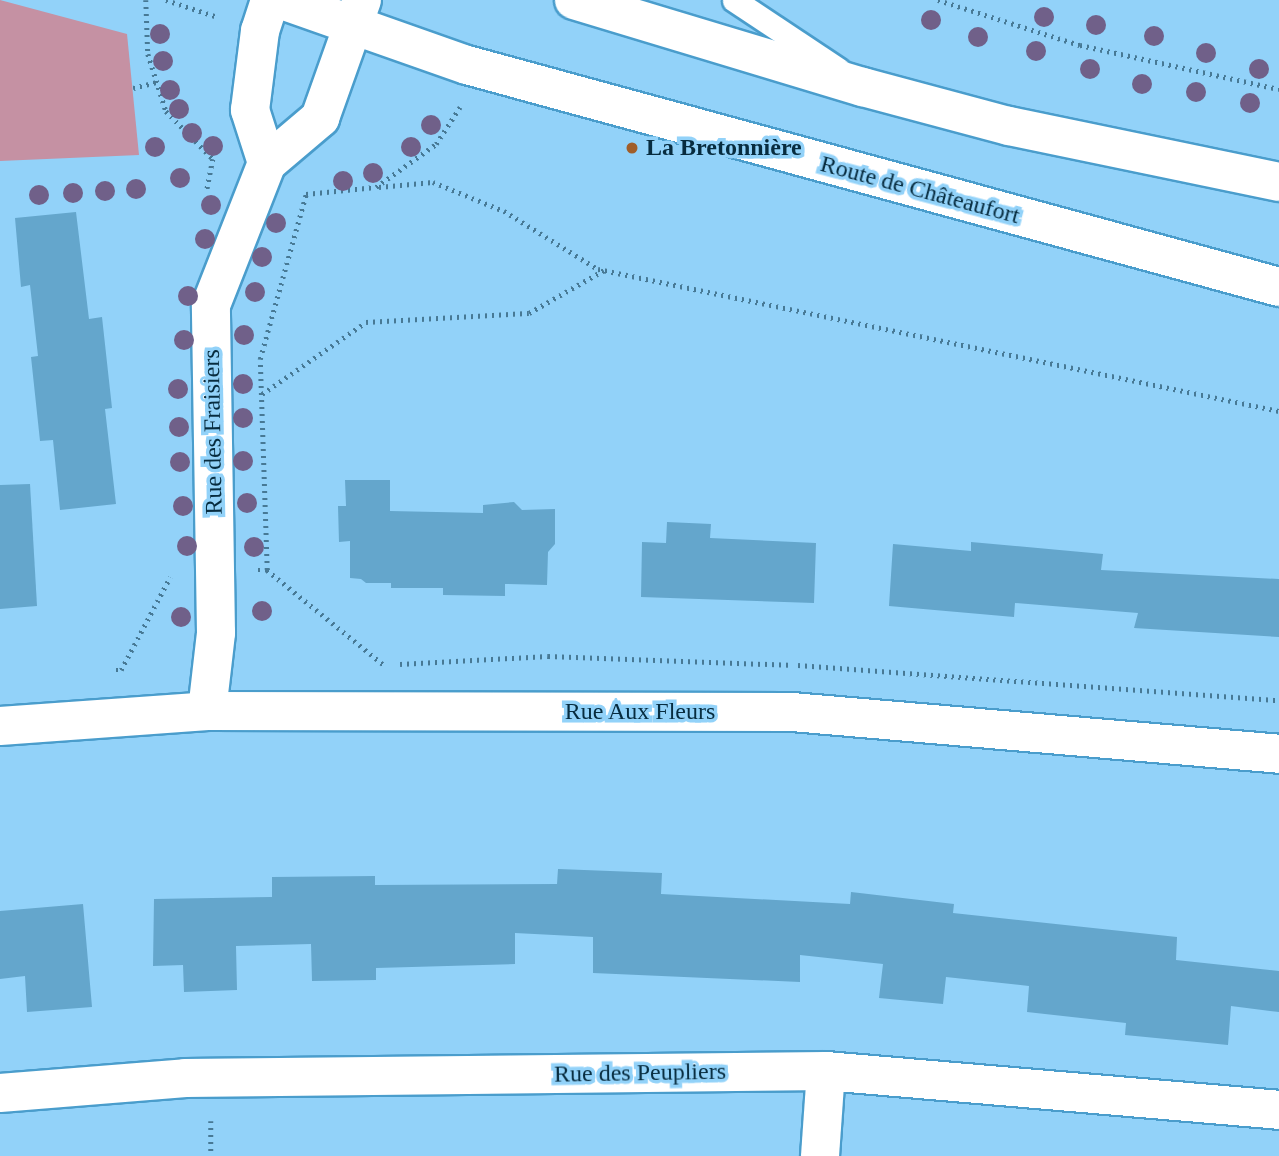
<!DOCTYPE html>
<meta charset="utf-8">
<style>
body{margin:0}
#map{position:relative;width:1279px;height:1156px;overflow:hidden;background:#92d2f9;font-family:"Times New Roman",serif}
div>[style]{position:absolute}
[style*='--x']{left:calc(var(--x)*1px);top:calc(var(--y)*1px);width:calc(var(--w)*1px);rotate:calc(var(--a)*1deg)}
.green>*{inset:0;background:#c591a3}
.building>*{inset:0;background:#64a6cc}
.path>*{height:4.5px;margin-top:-2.25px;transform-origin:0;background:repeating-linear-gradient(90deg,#477995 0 2px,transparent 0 7px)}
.roads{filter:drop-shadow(2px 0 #4a9dcc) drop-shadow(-2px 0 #4a9dcc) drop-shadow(0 2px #4a9dcc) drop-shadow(0 -2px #4a9dcc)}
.lane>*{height:23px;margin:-11.5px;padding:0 11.5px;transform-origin:11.5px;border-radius:11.5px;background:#fff}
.street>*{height:38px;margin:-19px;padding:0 19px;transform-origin:19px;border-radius:19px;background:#fff}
.secondary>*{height:38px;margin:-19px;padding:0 19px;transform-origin:19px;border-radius:19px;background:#fff}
.trees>*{width:20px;height:20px;margin:-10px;border-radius:50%;background:#706089}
.dots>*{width:19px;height:19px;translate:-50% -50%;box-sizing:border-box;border:4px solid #92d2f9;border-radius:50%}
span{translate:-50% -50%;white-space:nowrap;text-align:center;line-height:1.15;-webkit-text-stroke:7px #92d2f9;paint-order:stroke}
.poi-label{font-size:24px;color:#072c3f;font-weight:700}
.left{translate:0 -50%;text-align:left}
.street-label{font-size:24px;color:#072c3f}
</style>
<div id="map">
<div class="green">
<i style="clip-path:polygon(0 0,127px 34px,139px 155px,0 161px)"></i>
</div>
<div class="building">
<i style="clip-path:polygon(76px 212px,89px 319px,102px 317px,112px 408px,105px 409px,116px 504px,60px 510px,53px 440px,40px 441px,31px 357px,38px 356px,30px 285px,21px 287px,15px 218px)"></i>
<i style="clip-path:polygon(345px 480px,390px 480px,390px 511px,483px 513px,483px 505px,514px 502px,522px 510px,555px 509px,555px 544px,548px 552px,547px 585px,505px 584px,505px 596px,443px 595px,443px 588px,391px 588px,391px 583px,366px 583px,361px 579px,350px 578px,350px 541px,339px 542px,338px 506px,346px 506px)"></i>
<i style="clip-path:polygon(30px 484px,37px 606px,0 609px,0 485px)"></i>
<i style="clip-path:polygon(667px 522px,711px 524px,710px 538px,816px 543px,814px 603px,641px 597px,642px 542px,666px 543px)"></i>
<i style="clip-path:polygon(971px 542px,1103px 554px,1101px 570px,1279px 579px,1279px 637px,1134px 628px,1138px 613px,1015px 603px,1014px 617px,889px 606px,893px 544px,971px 551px)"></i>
<i style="clip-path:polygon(558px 869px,662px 873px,661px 894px,850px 904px,851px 892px,954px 904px,953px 913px,1177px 937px,1176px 960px,1279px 971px,1279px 1012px,1231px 1006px,1228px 1045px,1125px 1035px,1126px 1023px,1027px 1012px,1029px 986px,946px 977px,943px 1004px,879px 998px,883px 964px,800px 955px,800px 982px,593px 973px,593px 937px,515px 933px,515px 964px,376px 968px,376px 980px,312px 981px,311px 944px,236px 946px,237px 990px,184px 992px,183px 965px,153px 966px,154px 899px,272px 897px,272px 877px,375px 876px,375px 885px,557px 884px)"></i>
<i style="clip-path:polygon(83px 904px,92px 1007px,27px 1012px,25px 976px,0 979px,0 911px)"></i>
</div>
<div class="path">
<i style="--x:146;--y:0;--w:54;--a:87.9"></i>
<i style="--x:148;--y:54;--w:60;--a:72.5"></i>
<i style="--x:166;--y:111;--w:67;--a:45.6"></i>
<i style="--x:213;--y:159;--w:31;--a:101"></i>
<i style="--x:166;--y:0;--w:55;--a:18.1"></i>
<i style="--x:938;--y:0;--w:149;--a:17.6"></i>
<i style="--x:1080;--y:45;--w:204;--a:12.5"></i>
<i style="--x:133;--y:88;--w:25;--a:-14"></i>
<i style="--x:379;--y:187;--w:54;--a:-5.3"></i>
<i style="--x:433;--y:182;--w:77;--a:22.2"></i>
<i style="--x:504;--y:211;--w:110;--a:31.7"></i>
<i style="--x:598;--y:269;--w:696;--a:11.78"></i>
<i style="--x:262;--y:394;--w:126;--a:-34.7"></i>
<i style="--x:366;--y:322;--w:163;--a:-3.2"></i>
<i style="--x:529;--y:313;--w:86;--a:-29.8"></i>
<i style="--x:258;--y:570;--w:9;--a:0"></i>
<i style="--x:267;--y:570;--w:211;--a:-91.9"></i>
<i style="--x:260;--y:359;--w:171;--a:-74.4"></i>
<i style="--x:306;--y:194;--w:70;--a:-5.7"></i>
<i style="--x:376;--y:187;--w:74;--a:-35.6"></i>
<i style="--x:436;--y:144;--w:44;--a:-57"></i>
<i style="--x:267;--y:570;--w:151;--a:39.1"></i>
<i style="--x:400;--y:664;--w:148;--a:-3.1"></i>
<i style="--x:548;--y:656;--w:241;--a:2.1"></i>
<i style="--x:798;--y:665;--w:482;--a:4.2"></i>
<i style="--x:116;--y:670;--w:5;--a:0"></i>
<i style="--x:121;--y:670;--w:105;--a:-62.2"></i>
<i style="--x:211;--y:1121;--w:35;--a:90"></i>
</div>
<div class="roads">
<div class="lane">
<i style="--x:734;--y:0;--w:125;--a:33.6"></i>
</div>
<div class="street">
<i style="--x:267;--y:163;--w:56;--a:-107.8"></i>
<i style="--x:250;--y:110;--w:80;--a:-82.8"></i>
<i style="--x:260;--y:31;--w:33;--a:-72"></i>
<i style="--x:207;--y:711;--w:79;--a:-83.4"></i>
<i style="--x:216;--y:633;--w:328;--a:-90.9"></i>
<i style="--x:211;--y:305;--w:153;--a:-68.5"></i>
<i style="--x:267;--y:163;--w:70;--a:-40.3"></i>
<i style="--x:320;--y:118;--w:125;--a:-70.4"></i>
<i style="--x:0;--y:726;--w:208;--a:-4.1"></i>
<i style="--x:207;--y:711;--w:585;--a:0.1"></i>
<i style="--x:792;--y:712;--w:489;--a:4.9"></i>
<i style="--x:0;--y:1093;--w:186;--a:-4.6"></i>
<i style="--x:185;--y:1078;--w:641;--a:-0.63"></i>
<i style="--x:826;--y:1071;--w:455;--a:4.9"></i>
<i style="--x:820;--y:1156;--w:85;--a:-86"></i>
</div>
<div class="secondary">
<i style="--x:282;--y:0;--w:196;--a:19.4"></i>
<i style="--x:467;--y:65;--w:842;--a:15.29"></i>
<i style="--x:574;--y:0;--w:302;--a:16.8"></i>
<i style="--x:863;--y:87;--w:151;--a:15"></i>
<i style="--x:1009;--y:126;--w:276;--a:11.7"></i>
</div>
</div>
<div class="trees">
<i style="left:1044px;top:17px"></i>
<i style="left:931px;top:20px"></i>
<i style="left:1096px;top:25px"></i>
<i style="left:160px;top:34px"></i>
<i style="left:1154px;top:36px"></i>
<i style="left:978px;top:37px"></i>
<i style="left:1036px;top:51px"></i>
<i style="left:1206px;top:53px"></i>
<i style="left:163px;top:61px"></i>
<i style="left:1090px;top:69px"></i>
<i style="left:1259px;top:69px"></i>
<i style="left:1142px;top:84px"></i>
<i style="left:170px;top:90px"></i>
<i style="left:1196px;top:92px"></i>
<i style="left:1250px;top:103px"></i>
<i style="left:179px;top:109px"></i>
<i style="left:431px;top:125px"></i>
<i style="left:192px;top:133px"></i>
<i style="left:213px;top:146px"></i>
<i style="left:155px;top:147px"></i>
<i style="left:411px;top:147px"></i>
<i style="left:373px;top:173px"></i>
<i style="left:180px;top:178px"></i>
<i style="left:343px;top:181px"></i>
<i style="left:136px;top:189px"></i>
<i style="left:105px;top:191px"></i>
<i style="left:73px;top:193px"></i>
<i style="left:39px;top:195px"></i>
<i style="left:211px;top:205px"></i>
<i style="left:276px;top:223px"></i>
<i style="left:205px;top:239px"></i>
<i style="left:262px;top:257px"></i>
<i style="left:255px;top:292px"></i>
<i style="left:188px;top:296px"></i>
<i style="left:244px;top:335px"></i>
<i style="left:184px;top:340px"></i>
<i style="left:243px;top:384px"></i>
<i style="left:178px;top:389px"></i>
<i style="left:243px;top:418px"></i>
<i style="left:179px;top:427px"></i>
<i style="left:243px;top:461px"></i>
<i style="left:180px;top:462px"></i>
<i style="left:247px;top:503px"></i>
<i style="left:183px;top:506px"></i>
<i style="left:187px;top:546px"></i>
<i style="left:254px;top:547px"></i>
<i style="left:262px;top:611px"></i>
<i style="left:181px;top:617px"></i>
</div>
<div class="dots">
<i style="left:632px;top:148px;background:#a05e2a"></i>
</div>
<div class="poi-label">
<span class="left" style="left:646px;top:148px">La Bretonnière</span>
</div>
<div class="street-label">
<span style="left:920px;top:190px;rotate:15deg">Route de Châteaufort</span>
<span style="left:213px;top:432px;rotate:-91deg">Rue des Fraisiers</span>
<span style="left:640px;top:712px">Rue Aux Fleurs</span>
<span style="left:640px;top:1073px;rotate:-1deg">Rue des Peupliers</span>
</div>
</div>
